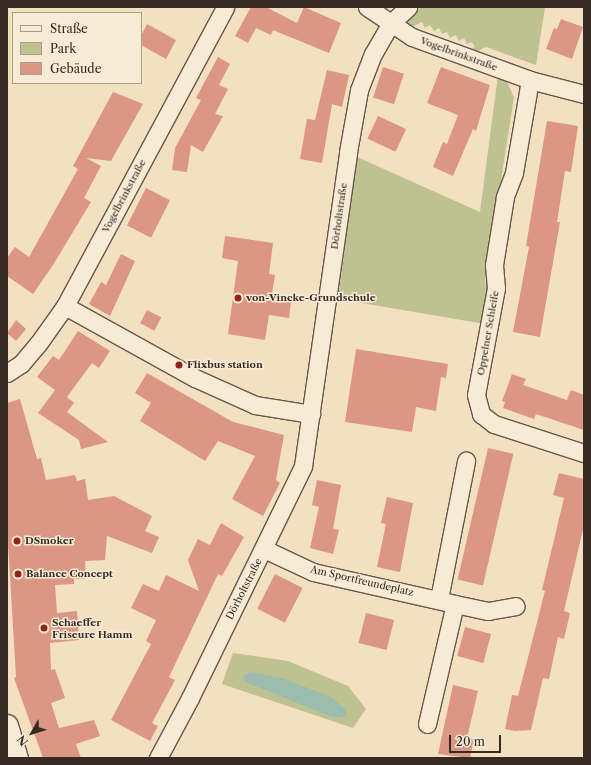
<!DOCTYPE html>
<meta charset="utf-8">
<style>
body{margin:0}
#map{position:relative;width:591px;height:765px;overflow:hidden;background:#f3e0c0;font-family:"Libre Caslon Text",serif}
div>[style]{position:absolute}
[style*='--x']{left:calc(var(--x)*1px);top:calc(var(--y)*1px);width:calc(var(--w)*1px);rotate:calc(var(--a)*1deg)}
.green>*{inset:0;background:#bec190}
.water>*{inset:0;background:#9cbdae}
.building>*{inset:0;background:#db9684;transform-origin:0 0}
.roads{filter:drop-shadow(1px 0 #65584a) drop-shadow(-1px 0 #65584a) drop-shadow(0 1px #65584a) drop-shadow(0 -1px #65584a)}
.minor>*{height:17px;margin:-8.5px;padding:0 8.5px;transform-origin:8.5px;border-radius:8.5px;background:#f7ebd6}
.secondary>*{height:22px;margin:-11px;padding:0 11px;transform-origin:11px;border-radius:11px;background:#f7ebd6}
.dots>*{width:11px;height:11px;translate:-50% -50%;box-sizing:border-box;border:2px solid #f7ebd6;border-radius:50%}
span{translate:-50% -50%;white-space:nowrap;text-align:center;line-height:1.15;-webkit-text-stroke:3px #f7ebd6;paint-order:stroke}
.street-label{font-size:10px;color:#362b23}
.poi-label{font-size:10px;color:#362b23;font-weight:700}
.left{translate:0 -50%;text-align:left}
.frame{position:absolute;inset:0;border:8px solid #362b23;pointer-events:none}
.legend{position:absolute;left:12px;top:12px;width:130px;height:72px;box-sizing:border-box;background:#f7ebd6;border:1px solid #aa9e8e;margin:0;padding:5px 7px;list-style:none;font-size:12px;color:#362b23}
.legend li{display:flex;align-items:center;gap:8px;height:20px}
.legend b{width:20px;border:1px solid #aa9e8e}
.north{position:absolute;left:12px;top:713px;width:40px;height:40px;-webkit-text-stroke:3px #f7ebd6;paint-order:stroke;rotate:231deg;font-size:11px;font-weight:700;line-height:16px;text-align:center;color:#362b23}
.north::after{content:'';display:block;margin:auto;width:14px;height:18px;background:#362b23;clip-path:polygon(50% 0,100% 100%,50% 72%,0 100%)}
.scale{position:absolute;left:449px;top:735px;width:52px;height:18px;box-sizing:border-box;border:2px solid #362b23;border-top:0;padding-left:5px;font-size:12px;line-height:14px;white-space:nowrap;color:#362b23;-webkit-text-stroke:3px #f7ebd6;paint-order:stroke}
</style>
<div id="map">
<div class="green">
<i style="clip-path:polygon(422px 7px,545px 7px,536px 65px,486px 47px,473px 53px,466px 52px,475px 47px,472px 42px,467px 44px,464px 38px,459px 41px,456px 35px,450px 38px,447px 32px,442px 34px,439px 28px,434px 31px,430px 25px,425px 28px,422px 22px,408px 29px,408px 17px)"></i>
<i style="clip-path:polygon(498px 75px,506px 80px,514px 97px,485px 283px,489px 294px,485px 324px,338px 299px,357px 157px,480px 212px)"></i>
<i style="clip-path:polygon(233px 653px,288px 661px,348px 686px,366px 709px,353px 728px,222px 684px)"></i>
</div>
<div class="water">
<i style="clip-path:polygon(250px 672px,282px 678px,331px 697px,346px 710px,346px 717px,332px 717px,245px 682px,243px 676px)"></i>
</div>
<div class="building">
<i style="clip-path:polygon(251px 7px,266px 7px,297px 23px,304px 7px,341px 23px,329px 53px,273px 30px,271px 35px,256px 28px,248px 43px,235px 36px)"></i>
<i style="clip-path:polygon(561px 19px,583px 27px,572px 59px,546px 49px,554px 28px,557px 29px)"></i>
<i style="clip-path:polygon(147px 24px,176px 40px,166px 59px,141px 45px,141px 36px)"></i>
<i style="clip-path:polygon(218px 57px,230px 64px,219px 85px,228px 89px,215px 114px,223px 116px,203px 152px,191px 145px,187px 172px,172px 170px,175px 148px,201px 100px,196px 98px)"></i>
<i style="left:383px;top:67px;width:22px;height:32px;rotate:18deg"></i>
<i style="clip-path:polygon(441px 67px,490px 85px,476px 131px,473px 129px,453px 176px,433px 167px,443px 142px,447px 144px,458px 115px,427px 103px)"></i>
<i style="clip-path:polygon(327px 70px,349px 75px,342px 107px,332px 104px,322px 163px,300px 159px,307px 119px,315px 120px)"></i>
<i style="clip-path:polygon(113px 92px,143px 104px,111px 161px,86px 158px,101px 166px,84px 198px,91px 202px,53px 265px,33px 294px,7px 276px,7px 258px,15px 247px,29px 257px,78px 169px,73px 166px)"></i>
<i style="left:378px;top:116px;width:31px;height:25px;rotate:25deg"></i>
<i style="clip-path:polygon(547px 121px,578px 126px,571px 172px,565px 171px,557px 222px,560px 222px,540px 337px,513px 332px,529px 247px,526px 246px)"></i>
<i style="left:146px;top:188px;width:27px;height:42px;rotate:27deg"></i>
<i style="clip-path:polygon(225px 236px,273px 243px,269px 274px,275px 275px,271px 299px,291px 302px,289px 318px,269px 315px,265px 340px,228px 334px,238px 261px,222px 258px)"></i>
<i style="clip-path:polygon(121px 254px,135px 261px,110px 316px,89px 304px,101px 282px,106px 285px)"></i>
<i style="left:147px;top:310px;width:16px;height:15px;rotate:27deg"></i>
<i style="clip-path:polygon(16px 320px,26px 329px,16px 341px,7px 333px)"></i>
<i style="clip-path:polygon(78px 331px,110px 351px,99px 368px,92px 363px,67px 397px,74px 403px,67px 412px,108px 442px,81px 449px,79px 440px,38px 413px,55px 390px,37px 377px,53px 356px,59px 360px)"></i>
<i style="clip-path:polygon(356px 349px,448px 364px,446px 378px,441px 377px,436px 411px,416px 407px,412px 432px,345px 422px)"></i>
<i style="clip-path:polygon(147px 373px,233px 422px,284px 435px,276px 480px,280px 483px,263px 516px,232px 499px,255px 456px,218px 441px,205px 461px,140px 421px,151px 403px,135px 393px)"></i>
<i style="clip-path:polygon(512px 374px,526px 379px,523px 385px,567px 400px,571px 390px,584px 395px,584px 430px,536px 414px,534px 419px,503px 408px,505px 402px,502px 401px)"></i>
<i style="clip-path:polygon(20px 399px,37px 459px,41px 458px,46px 480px,75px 475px,77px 481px,85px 479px,88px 500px,114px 496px,152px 516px,145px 531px,159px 537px,152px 553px,107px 536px,105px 560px,85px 561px,86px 579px,74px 579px,74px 584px,55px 585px,57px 613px,77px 611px,79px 640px,50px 643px,51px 670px,55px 669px,65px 698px,51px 703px,59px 728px,94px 720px,100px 736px,76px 744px,81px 758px,43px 758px,14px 678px,16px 677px,7px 526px,7px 403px)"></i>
<i style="left:488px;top:448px;width:26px;height:135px;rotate:13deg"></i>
<i style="clip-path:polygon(559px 473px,584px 479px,584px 525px,564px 611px,570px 613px,564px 639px,558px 637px,549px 679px,543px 678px,531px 730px,515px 731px,505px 729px,512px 695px,518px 696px,545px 591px,542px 590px,564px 498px,553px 495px)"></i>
<i style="clip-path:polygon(317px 480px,341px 485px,333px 529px,339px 530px,333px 554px,310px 548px,319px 507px,312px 505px)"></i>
<i style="clip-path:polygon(387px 497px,413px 503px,400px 572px,377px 567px,386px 524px,381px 523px)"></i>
<i style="clip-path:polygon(221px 523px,244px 537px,222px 576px,218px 574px,169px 677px,175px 680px,152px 723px,158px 726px,150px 741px,111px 720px,151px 644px,146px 641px,156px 620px,131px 608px,143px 584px,159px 591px,166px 575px,199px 591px,188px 560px,198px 539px,210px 545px)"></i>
<i style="left:275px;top:574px;width:31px;height:39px;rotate:27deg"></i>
<i style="left:366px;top:613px;width:29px;height:31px;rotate:14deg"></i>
<i style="left:465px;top:627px;width:27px;height:30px;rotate:15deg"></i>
<i style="clip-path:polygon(453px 685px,478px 691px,467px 738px,474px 739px,470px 758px,438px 754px)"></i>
</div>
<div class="roads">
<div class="minor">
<i style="--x:367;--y:7;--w:54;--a:33.7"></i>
<i style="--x:412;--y:37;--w:126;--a:20"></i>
<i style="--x:584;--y:94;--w:56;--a:-165.5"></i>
<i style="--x:530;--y:80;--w:94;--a:99.8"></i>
<i style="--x:514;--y:173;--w:26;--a:111"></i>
<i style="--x:505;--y:197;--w:69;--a:99.2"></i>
<i style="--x:494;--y:265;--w:23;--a:85"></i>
<i style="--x:496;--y:288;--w:109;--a:100.6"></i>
<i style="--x:476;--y:395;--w:20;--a:75"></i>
<i style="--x:481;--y:414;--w:16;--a:38"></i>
<i style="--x:494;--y:424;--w:95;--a:17.9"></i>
<i style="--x:65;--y:306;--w:149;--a:29"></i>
<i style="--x:195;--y:378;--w:66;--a:24.2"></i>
<i style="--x:255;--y:405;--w:57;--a:9.1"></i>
<i style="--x:7;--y:373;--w:17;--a:-33"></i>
<i style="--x:21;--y:364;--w:26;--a:-50"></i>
<i style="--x:38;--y:344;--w:47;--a:-54.6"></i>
<i style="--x:65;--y:306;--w:339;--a:-61.8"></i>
<i style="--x:264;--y:549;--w:54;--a:25.1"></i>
<i style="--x:313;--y:572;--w:146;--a:12.7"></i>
<i style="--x:455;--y:604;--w:34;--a:12"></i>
<i style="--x:488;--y:611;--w:28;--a:-10"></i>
<i style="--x:439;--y:599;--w:141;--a:-78.9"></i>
<i style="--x:427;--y:724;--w:123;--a:-76.9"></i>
<i style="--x:158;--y:758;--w:68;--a:-61.9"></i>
<i style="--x:190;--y:698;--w:258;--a:-64"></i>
<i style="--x:303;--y:466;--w:317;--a:-81.8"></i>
<i style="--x:348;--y:152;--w:63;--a:-79.9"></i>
<i style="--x:359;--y:90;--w:39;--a:-69"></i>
<i style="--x:373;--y:54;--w:34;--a:-60"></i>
<i style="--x:390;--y:24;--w:25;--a:-43"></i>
</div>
<div class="secondary">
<i style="--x:7;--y:726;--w:34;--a:73"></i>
</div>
</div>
<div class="dots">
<i style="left:238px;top:298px;background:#8f2418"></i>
<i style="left:179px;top:365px;background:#8f2418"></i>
<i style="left:17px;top:541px;background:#8f2418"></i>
<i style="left:18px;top:574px;background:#8f2418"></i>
<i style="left:44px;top:628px;background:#8f2418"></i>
</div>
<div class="street-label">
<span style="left:459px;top:54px;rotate:20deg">Vogelbrinkstraße</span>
<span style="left:124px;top:196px;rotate:-62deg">Vogelbrinkstraße</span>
<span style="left:339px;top:216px;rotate:-82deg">Dörholtstraße</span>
<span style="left:488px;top:333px;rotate:-80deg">Oppelner Schleife</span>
<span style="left:362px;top:581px;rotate:13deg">Am Sportfreundeplatz</span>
<span style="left:244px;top:589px;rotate:-63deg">Dörholtstraße</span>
</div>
<div class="poi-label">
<span class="left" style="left:246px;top:298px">von-Vincke-Grundschule</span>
<span class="left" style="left:187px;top:365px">Flixbus station</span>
<span class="left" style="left:25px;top:541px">DSmoker</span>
<span class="left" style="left:26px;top:574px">Balance Concept</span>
<span class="left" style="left:52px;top:628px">Schaeffer<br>Friseure Hamm</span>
</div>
<div class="frame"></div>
<ul class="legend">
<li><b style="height:5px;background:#f7ebd6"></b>Straße</li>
<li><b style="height:11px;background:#bec190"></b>Park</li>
<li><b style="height:11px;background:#db9684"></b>Gebäude</li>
</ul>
<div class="north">N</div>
<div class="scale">20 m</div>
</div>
